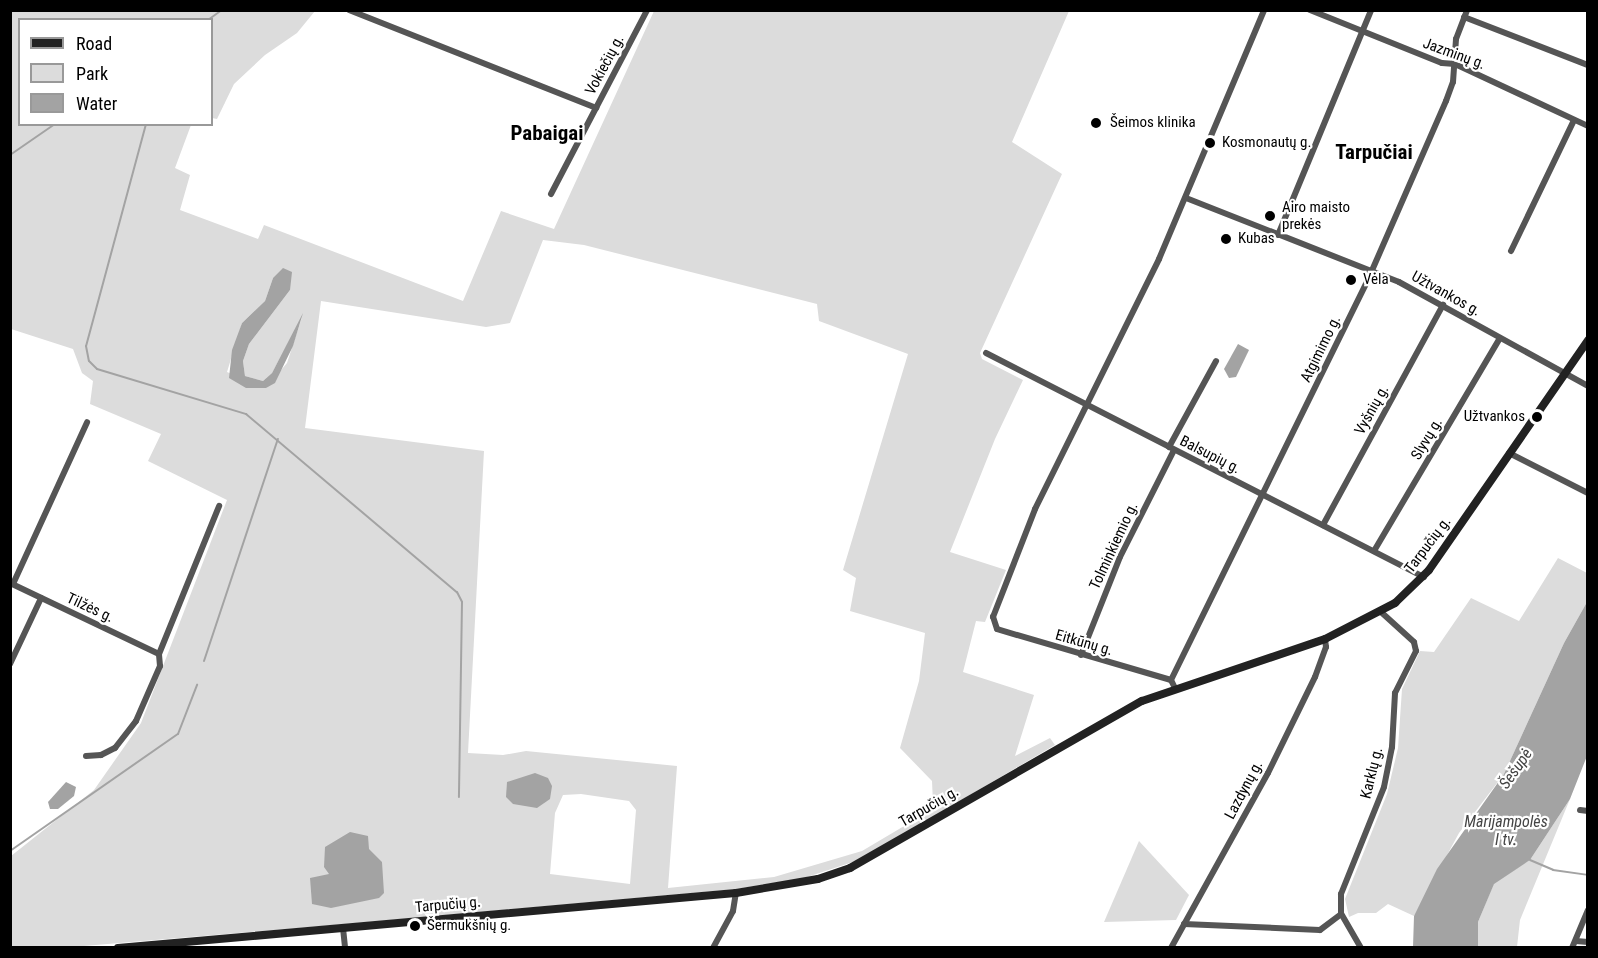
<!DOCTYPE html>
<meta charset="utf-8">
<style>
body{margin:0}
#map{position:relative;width:1598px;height:958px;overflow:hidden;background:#fff;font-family:"Roboto Condensed",sans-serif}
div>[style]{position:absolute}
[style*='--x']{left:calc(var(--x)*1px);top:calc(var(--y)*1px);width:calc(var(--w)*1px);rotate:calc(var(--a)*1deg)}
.green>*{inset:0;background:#dcdcdc}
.water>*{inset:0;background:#a3a3a3}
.stream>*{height:2px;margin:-1px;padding:0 1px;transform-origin:1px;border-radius:1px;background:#a3a3a3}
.minor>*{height:6px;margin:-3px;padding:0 3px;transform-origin:3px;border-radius:3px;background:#555}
.secondary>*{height:8px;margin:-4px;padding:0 4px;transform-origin:4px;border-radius:4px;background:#222}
.dots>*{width:16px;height:16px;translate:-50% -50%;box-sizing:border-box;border:3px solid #fff;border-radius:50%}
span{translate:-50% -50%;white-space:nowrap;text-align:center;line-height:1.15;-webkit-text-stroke:4.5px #fff;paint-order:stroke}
.street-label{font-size:15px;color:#000}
.poi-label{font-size:15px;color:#000}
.left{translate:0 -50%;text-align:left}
.right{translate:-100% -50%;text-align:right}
.water-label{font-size:16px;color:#444;font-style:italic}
.district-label{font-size:21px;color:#000;font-weight:700}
.frame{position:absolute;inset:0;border:12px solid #000;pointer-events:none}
.legend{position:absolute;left:18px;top:18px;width:195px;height:108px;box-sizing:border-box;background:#fff;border:2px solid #999;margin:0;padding:8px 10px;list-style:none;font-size:18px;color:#000}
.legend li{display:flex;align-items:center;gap:12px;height:30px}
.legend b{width:30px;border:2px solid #999}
</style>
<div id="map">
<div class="green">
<i style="clip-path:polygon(evenodd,11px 11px,315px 11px,297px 33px,265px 55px,234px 84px,217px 119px,212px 118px,212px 20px,20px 20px,20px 124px,191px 125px,175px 168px,190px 175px,180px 210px,258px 239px,264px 225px,463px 301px,501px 211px,554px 229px,654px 11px,1069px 11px,1012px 142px,1062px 174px,980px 353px,982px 359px,1023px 380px,995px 439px,950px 552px,1006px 570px,985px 622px,976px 621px,963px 672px,1034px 695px,1015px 756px,1050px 738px,1055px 745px,859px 860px,804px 878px,736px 889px,345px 924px,72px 947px,11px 947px,11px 856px,94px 790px,141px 723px,227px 500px,148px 461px,161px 434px,90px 404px,93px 381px,82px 373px,73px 349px,11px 329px,11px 11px,543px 240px,584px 245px,817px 304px,819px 321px,908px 354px,843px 570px,856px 578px,850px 611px,925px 633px,919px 681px,900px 748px,932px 781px,933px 804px,921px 816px,862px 851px,774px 877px,668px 888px,677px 766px,526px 751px,503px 755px,468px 753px,484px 451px,305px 428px,321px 301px,486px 327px,510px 323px,543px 240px,11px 11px,273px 278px,290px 290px,249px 344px,243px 361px,245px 376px,263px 381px,272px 373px,302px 317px,287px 363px,266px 388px,227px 372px,242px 323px,265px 301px,273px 278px,11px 11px,581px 794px,629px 801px,636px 810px,630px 884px,550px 874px,555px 813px,563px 795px,581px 794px)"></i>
<i style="clip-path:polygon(1558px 558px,1587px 573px,1587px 602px,1564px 643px,1504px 774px,1459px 833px,1414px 916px,1388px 904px,1376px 913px,1358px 913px,1349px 917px,1345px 899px,1387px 794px,1398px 748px,1402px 689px,1420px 651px,1434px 652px,1471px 598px,1519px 621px)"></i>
<i style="clip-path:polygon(1570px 799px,1520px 920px,1517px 947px,1478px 947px,1478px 922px,1494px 883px,1530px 860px)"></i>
<i style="clip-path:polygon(1139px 841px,1189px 895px,1176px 920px,1104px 922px)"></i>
</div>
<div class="water">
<i style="clip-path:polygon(283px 268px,292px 272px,290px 290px,249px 344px,243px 361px,245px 376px,263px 381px,272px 373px,303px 313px,293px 346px,275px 383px,266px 388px,246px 388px,229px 378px,232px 350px,242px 323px,265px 301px,273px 278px)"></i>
<i style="clip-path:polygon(1238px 344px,1249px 350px,1236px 377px,1229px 378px,1224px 369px)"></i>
<i style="clip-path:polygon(1587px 602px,1587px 756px,1570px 799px,1530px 860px,1494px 884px,1478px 922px,1478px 947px,1413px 947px,1414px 916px,1437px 869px,1504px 774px,1564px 643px)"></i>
<i style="clip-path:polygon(535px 773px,548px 778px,552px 786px,550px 799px,537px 808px,513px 804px,506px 797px,507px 782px)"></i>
<i style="clip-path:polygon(66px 782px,76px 787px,74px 796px,58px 809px,50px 809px,48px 802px)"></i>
<i style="clip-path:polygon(350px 832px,368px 836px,369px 849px,382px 862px,384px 893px,379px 898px,331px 908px,312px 904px,310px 878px,329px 874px,324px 867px,325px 847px)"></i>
</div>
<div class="stream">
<i style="--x:208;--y:20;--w:17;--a:-36"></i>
<i style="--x:146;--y:124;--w:230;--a:105.1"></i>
<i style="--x:86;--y:346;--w:15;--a:79"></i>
<i style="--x:89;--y:361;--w:11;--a:45"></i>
<i style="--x:97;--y:369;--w:156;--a:16.8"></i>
<i style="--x:246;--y:414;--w:276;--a:40.2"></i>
<i style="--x:457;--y:592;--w:11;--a:63"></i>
<i style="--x:462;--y:602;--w:195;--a:90.9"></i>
<i style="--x:10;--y:155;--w:55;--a:-34.6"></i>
<i style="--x:204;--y:661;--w:234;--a:-71.6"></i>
<i style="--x:10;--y:851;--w:205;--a:-34.9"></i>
<i style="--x:178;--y:734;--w:53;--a:-68.8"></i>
<i style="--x:1530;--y:860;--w:25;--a:23"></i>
<i style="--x:1553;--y:870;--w:35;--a:8"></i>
</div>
<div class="minor">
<i style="--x:349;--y:10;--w:266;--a:21.6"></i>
<i style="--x:1310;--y:10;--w:142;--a:21.9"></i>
<i style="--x:1442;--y:63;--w:13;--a:4"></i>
<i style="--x:1455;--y:64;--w:147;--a:25"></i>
<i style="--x:1464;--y:17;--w:133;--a:21.2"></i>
<i style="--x:551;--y:194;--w:208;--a:-62.4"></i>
<i style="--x:1186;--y:198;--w:229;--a:21.5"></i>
<i style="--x:1399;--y:282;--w:216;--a:28.8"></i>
<i style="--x:1278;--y:235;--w:243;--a:-67.5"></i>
<i style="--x:1511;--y:251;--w:145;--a:-64.3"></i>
<i style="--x:986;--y:353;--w:492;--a:27.1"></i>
<i style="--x:1169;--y:447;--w:98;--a:-61.3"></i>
<i style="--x:1509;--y:453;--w:89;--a:26.9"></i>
<i style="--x:1323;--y:525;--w:251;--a:-61.4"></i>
<i style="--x:1374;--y:551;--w:247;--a:-59.4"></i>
<i style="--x:10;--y:583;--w:165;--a:25.5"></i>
<i style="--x:13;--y:584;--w:178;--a:-65.4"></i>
<i style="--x:1081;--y:655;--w:105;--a:-68.3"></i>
<i style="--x:1120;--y:557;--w:120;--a:-63.2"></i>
<i style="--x:10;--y:664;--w:73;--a:-64.8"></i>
<i style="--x:1171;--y:680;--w:181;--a:-163.7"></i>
<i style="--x:997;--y:629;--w:13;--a:-108"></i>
<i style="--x:993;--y:617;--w:116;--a:-68.7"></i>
<i style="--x:1035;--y:509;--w:279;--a:-63.6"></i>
<i style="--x:1159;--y:259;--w:270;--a:-67.1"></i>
<i style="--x:1175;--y:688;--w:9;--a:-117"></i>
<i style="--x:1171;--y:680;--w:451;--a:-63.8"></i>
<i style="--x:1370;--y:275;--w:190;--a:-66.4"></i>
<i style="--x:1446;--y:101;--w:20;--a:-70"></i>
<i style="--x:1453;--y:82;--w:43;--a:-86"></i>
<i style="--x:1456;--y:39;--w:31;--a:-69"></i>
<i style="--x:86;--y:756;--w:15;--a:-4"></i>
<i style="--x:101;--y:755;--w:16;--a:-27"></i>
<i style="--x:115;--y:748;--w:34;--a:-52"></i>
<i style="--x:136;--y:721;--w:60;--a:-66.4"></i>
<i style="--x:160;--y:666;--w:12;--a:-95"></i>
<i style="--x:159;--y:654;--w:160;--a:-67.9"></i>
<i style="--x:1580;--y:810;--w:8;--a:7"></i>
<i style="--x:1184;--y:924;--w:136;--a:2.5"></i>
<i style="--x:1320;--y:930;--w:26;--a:-37"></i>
<i style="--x:343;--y:928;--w:20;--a:84"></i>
<i style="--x:1576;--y:941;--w:12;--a:5"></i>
<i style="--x:713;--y:948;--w:42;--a:-61.6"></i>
<i style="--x:733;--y:911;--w:18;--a:-81"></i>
<i style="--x:1171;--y:948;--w:200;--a:-61"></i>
<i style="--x:1268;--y:773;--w:107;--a:-63.9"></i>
<i style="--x:1315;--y:677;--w:32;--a:-70"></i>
<i style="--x:1326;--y:647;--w:8;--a:-97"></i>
<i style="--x:1361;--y:948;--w:39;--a:-120"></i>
<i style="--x:1341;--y:914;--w:20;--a:-90"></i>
<i style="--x:1341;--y:894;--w:115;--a:-68.1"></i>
<i style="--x:1384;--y:787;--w:41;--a:-78.7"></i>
<i style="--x:1392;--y:747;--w:54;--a:-86.8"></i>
<i style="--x:1395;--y:693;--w:47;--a:-63.4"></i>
<i style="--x:1416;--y:651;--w:9;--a:-103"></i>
<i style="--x:1414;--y:642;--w:45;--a:-137.7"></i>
<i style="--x:1572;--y:948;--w:41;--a:-67.2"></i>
</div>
<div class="secondary">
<i style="--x:118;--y:948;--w:620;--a:-5.09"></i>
<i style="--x:736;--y:893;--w:83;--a:-9.7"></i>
<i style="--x:818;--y:879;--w:34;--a:-19"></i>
<i style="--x:850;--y:868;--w:336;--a:-29.8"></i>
<i style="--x:1142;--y:701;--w:193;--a:-18.7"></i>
<i style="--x:1325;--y:639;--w:79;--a:-27.2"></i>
<i style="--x:1395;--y:603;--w:47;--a:-44.1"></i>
<i style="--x:1429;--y:570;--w:280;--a:-55.3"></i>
</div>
<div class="dots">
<i style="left:1096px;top:123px;background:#000"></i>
<i style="left:1210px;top:143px;background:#000"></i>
<i style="left:1270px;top:216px;background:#000"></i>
<i style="left:1226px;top:239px;background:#000"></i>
<i style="left:1351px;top:280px;background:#000"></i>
<i style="left:1537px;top:417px;background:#000"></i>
<i style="left:415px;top:926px;background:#000"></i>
</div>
<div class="street-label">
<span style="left:1454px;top:54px;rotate:20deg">Jazminų g.</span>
<span style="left:605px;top:65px;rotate:-62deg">Vokiečių g.</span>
<span style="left:1446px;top:294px;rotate:29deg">Užtvankos g.</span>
<span style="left:1321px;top:349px;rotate:-64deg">Atgimimo g.</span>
<span style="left:1372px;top:410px;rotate:-61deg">Vyšnių g.</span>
<span style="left:1427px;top:439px;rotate:-59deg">Slyvų g.</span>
<span style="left:1210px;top:455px;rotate:27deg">Balsupių g.</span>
<span style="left:1428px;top:545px;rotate:-53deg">Tarpučių g.</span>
<span style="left:1114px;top:546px;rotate:-65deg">Tolminkiemio g.</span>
<span style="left:90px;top:608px;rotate:25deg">Tilžės g.</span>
<span style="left:1084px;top:643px;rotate:16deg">Eitkūnų g.</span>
<span style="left:1372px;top:773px;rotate:-76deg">Karklų g.</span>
<span style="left:1244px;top:790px;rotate:-62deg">Lazdynų g.</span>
<span style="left:929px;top:807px;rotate:-30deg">Tarpučių g.</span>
<span style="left:448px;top:905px;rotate:-5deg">Tarpučių g.</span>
</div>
<div class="poi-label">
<span class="left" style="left:1110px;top:123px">Šeimos klinika</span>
<span class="left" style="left:1222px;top:143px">Kosmonautų g.</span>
<span class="left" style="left:1282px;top:216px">Airo maisto<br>prekės</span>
<span class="left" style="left:1238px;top:239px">Kubas</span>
<span class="left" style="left:1363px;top:280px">Vėla</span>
<span class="right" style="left:1525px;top:417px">Užtvankos</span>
<span class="left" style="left:427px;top:926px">Šermukšnių g.</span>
</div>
<div class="water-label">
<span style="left:1516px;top:769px;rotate:-55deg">Šešupė</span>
<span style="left:1506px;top:831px">Marijampolės<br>I tv.</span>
</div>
<div class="district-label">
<span style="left:547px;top:133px">Pabaigai</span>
<span style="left:1374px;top:152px">Tarpučiai</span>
</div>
<div class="frame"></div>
<ul class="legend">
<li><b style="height:8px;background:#222"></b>Road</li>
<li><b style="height:16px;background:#dcdcdc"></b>Park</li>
<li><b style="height:16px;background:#a3a3a3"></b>Water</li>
</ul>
</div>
